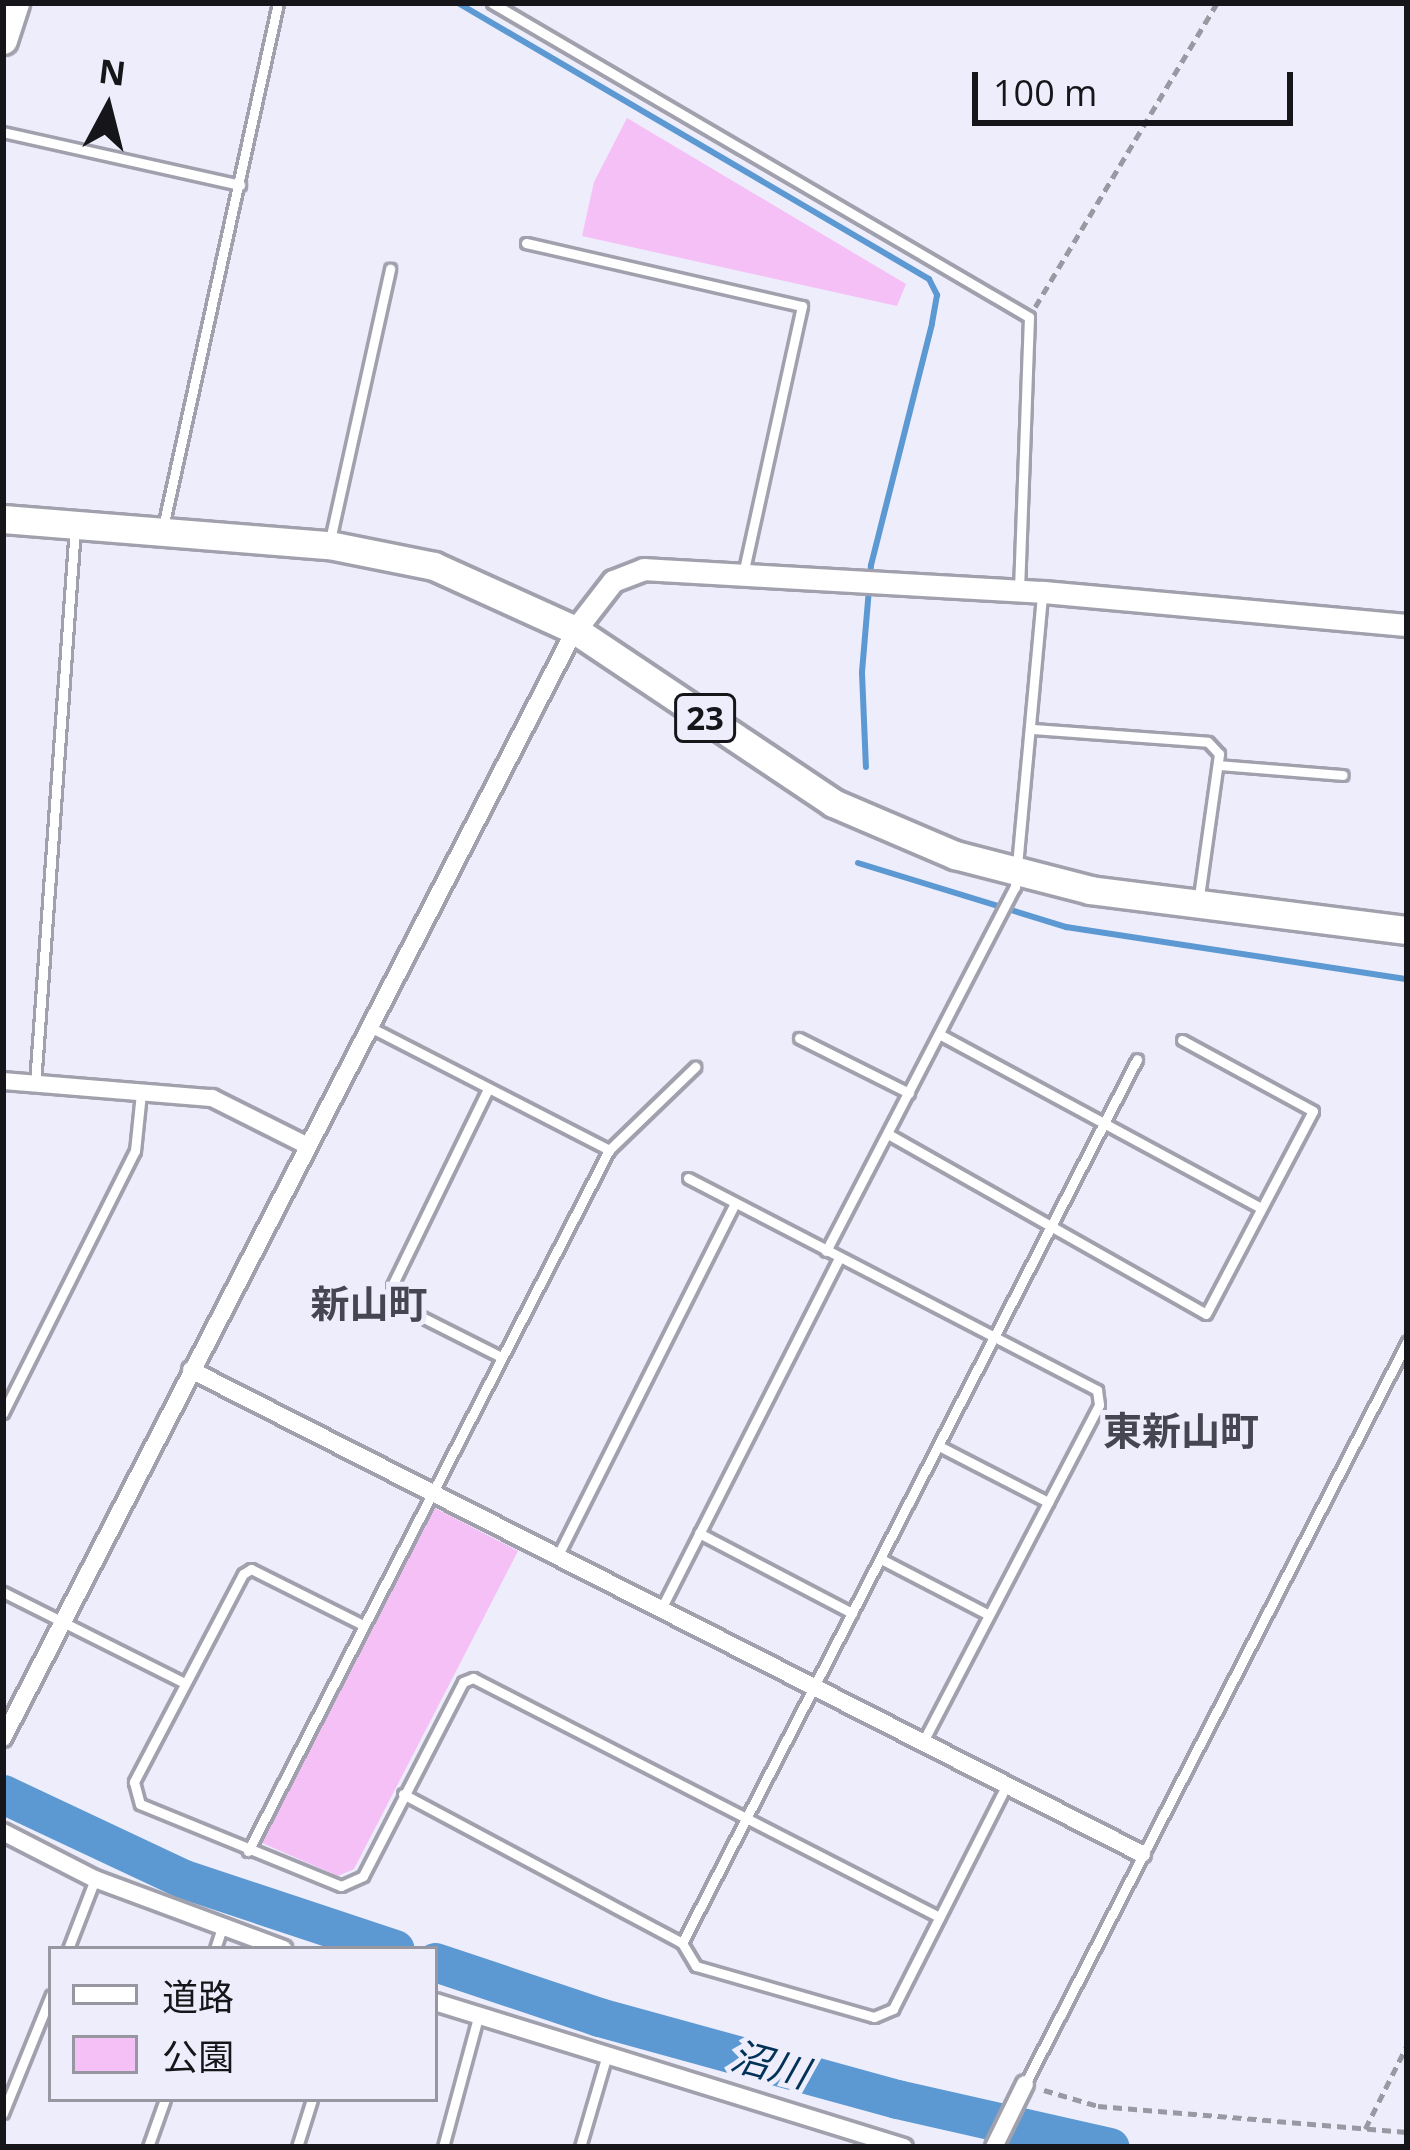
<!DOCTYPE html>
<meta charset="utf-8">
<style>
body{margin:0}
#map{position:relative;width:1410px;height:2150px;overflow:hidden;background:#eeedfc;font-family:"Open Sans","Noto Sans JP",sans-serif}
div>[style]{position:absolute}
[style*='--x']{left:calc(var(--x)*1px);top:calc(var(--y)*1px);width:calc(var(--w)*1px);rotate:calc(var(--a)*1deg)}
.green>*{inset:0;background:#f5c0f5}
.stream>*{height:6px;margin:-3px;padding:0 3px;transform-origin:3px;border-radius:3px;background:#5c99d3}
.river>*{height:39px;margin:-19.5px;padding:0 19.5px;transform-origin:19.5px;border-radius:19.5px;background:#5c99d3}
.path>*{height:4.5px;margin-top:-2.25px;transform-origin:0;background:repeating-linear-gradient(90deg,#9999a4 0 9px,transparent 0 15px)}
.roads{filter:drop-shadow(3px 0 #a1a1ae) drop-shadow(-3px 0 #a1a1ae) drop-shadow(0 3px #a1a1ae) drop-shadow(0 -3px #a1a1ae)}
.service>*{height:9px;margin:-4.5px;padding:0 4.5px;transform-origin:4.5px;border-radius:4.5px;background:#fff}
.minor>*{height:16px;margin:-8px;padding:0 8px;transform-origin:8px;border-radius:8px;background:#fff}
.tertiary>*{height:21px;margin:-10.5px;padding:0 10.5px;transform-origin:10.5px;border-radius:10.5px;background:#fff}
.primary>*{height:27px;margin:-13.5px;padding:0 13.5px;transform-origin:13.5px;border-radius:13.5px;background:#fff}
.trunk>*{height:27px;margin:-13.5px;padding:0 13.5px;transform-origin:13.5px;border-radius:13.5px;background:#fff}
span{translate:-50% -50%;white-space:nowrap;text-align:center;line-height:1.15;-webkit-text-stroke:10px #eeedfc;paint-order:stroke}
.shield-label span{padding:3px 9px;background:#eeedfc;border:3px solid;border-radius:9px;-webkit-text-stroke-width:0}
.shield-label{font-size:33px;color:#15151a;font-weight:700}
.neighbourhood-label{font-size:39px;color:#464652;font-weight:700}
.water-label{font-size:39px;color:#033258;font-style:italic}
.frame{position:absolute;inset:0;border:6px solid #15151a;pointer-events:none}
.legend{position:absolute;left:48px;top:1946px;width:390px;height:156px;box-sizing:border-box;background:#eeedfc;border:3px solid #9797a2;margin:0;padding:15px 21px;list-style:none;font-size:36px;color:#15151a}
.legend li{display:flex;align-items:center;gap:24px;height:60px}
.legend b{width:60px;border:3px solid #9797a2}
.north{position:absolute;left:48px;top:48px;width:120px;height:120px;-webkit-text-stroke:9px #eeedfc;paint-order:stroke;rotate:7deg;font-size:33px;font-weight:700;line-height:48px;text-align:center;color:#15151a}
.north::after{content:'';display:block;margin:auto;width:42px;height:54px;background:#15151a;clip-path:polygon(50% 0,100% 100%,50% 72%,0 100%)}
.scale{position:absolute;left:972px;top:72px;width:321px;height:54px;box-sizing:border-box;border:6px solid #15151a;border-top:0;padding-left:15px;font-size:36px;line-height:42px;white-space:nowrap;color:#15151a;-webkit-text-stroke:9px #eeedfc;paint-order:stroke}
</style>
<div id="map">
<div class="green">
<i style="clip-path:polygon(627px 118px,906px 284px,897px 306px,582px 236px,594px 182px)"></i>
<i style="clip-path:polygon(433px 1507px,518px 1551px,354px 1869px,338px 1876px,262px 1843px)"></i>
</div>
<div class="stream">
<i style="--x:458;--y:3;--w:546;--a:30.37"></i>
<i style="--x:929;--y:279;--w:18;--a:63"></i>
<i style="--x:937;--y:295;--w:29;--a:100"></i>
<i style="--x:932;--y:324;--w:249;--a:104.2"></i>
<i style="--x:871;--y:565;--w:108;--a:94.8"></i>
<i style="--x:862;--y:673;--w:94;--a:87.6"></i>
<i style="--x:858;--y:863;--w:218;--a:17.1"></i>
<i style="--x:1066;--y:927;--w:345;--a:8.7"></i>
</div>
<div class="river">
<i style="--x:3;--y:1794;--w:200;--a:25.2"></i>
<i style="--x:184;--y:1879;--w:222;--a:18.4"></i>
<i style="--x:435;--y:1962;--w:173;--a:18.5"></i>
<i style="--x:599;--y:2017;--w:309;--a:15.4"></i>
<i style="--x:897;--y:2099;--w:218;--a:12.7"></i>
</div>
<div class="path">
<i style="--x:1035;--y:307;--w:354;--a:-59.1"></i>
<i style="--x:1044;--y:2090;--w:56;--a:16.5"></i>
<i style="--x:1098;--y:2106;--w:310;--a:4.8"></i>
<i style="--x:1365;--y:2129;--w:94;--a:-63.4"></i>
</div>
<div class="roads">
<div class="service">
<i style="--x:492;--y:3;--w:622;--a:30.32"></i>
<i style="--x:1029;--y:317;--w:272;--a:92.1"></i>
<i style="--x:3;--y:132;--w:243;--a:12.6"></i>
<i style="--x:526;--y:243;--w:283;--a:12.9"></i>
<i style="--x:802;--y:306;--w:274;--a:102.4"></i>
<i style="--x:163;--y:527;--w:536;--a:-77.62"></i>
<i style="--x:330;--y:540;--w:278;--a:-77.5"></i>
<i style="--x:1033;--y:729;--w:175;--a:4.2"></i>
<i style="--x:1208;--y:742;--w:16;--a:47"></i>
<i style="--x:1219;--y:754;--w:144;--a:98"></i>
<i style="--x:1218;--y:765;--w:125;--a:4.6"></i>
<i style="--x:370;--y:1027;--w:269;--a:27.2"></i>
<i style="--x:939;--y:1034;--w:366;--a:28.4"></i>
<i style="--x:799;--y:1038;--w:123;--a:26.6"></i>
<i style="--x:35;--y:1084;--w:558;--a:-85.89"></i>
<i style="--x:488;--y:1089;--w:219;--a:116"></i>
<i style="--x:392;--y:1286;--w:20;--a:72"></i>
<i style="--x:398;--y:1305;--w:115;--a:26.8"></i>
<i style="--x:888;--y:1134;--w:365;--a:29.5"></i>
<i style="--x:1206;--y:1314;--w:229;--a:-62.2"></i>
<i style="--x:1313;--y:1111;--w:149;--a:-151.5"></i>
<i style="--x:688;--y:1178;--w:461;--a:27.4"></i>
<i style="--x:1097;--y:1390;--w:15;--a:82"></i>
<i style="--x:1099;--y:1405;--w:380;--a:117.6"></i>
<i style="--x:826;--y:1251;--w:410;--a:-62.6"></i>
<i style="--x:1015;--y:887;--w:292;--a:-84.7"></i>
<i style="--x:3;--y:1413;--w:293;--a:-63.3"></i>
<i style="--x:135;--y:1151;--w:58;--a:-84.1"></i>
<i style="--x:939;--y:1446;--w:123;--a:27.2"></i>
<i style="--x:699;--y:1533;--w:173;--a:27.6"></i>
<i style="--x:557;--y:1557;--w:396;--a:-63.3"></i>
<i style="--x:881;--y:1559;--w:119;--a:27.4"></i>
<i style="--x:3;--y:1592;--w:203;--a:26.6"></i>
<i style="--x:661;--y:1609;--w:394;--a:-63.1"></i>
<i style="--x:361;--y:1624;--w:123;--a:-153.4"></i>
<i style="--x:251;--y:1569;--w:9;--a:148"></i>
<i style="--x:243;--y:1574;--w:235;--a:117.7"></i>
<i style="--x:134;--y:1782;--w:23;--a:75"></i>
<i style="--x:140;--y:1804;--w:217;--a:22.2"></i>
<i style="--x:341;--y:1886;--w:24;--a:-24"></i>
<i style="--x:363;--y:1876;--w:218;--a:-62.7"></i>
<i style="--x:463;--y:1682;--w:11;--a:-22"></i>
<i style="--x:473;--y:1678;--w:524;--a:27.15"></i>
<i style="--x:403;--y:1794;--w:316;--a:28.1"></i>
<i style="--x:682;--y:1943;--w:27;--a:59"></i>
<i style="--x:696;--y:1966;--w:185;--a:16"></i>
<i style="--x:874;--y:2017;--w:21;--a:-23"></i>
<i style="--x:893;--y:2009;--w:250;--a:-63.1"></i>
<i style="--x:248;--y:1851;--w:788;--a:-62.75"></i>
<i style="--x:609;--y:1150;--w:120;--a:-44"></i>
<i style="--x:682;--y:1943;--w:994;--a:-62.76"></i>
<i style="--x:68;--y:1949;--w:75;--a:-68.9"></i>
<i style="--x:215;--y:1949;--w:22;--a:-72"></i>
<i style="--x:1025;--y:2084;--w:835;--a:-62.76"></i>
<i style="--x:3;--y:2113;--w:127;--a:-67.9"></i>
<i style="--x:148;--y:2147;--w:51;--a:-70.5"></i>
<i style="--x:297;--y:2147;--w:50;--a:-72.6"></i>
<i style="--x:443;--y:2147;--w:135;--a:-74.9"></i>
<i style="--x:580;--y:2147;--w:93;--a:-73.7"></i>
</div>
<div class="minor">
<i style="--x:3;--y:1081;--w:210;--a:4.7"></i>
<i style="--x:212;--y:1098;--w:107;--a:26.6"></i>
<i style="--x:191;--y:1370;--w:1067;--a:26.97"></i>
<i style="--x:3;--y:1738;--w:1247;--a:-62.7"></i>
<i style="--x:3;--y:1832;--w:103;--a:27.1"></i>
<i style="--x:95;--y:1879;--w:201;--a:20.4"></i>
<i style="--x:435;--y:2002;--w:491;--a:17.2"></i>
<i style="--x:994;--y:2147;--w:70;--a:-63.8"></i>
</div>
<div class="tertiary">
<i style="--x:575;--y:630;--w:62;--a:-52.2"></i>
<i style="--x:613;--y:581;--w:33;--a:-21"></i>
<i style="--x:644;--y:569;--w:400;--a:3.3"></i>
<i style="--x:1043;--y:592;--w:365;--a:5.2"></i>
</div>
<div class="primary">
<i style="--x:3;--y:519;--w:327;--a:4.6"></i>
<i style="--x:329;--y:545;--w:107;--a:11.3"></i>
<i style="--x:434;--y:566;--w:155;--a:24.4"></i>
<i style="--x:575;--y:630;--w:311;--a:33.8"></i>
<i style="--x:833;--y:803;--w:133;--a:23.1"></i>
<i style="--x:955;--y:855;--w:139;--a:14.5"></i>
<i style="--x:1090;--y:890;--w:320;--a:7.2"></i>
</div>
<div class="trunk">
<i style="--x:3;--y:40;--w:39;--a:-72"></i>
</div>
</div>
<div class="shield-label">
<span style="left:705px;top:718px">23</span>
</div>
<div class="neighbourhood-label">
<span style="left:369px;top:1303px">新山町</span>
<span style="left:1181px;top:1430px">東新山町</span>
</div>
<div class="water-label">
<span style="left:770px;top:2064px;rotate:15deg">沼川</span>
</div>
<div class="frame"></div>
<ul class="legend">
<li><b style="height:15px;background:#fff"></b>道路</li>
<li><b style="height:33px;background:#f5c0f5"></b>公園</li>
</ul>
<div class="north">N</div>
<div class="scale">100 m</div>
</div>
